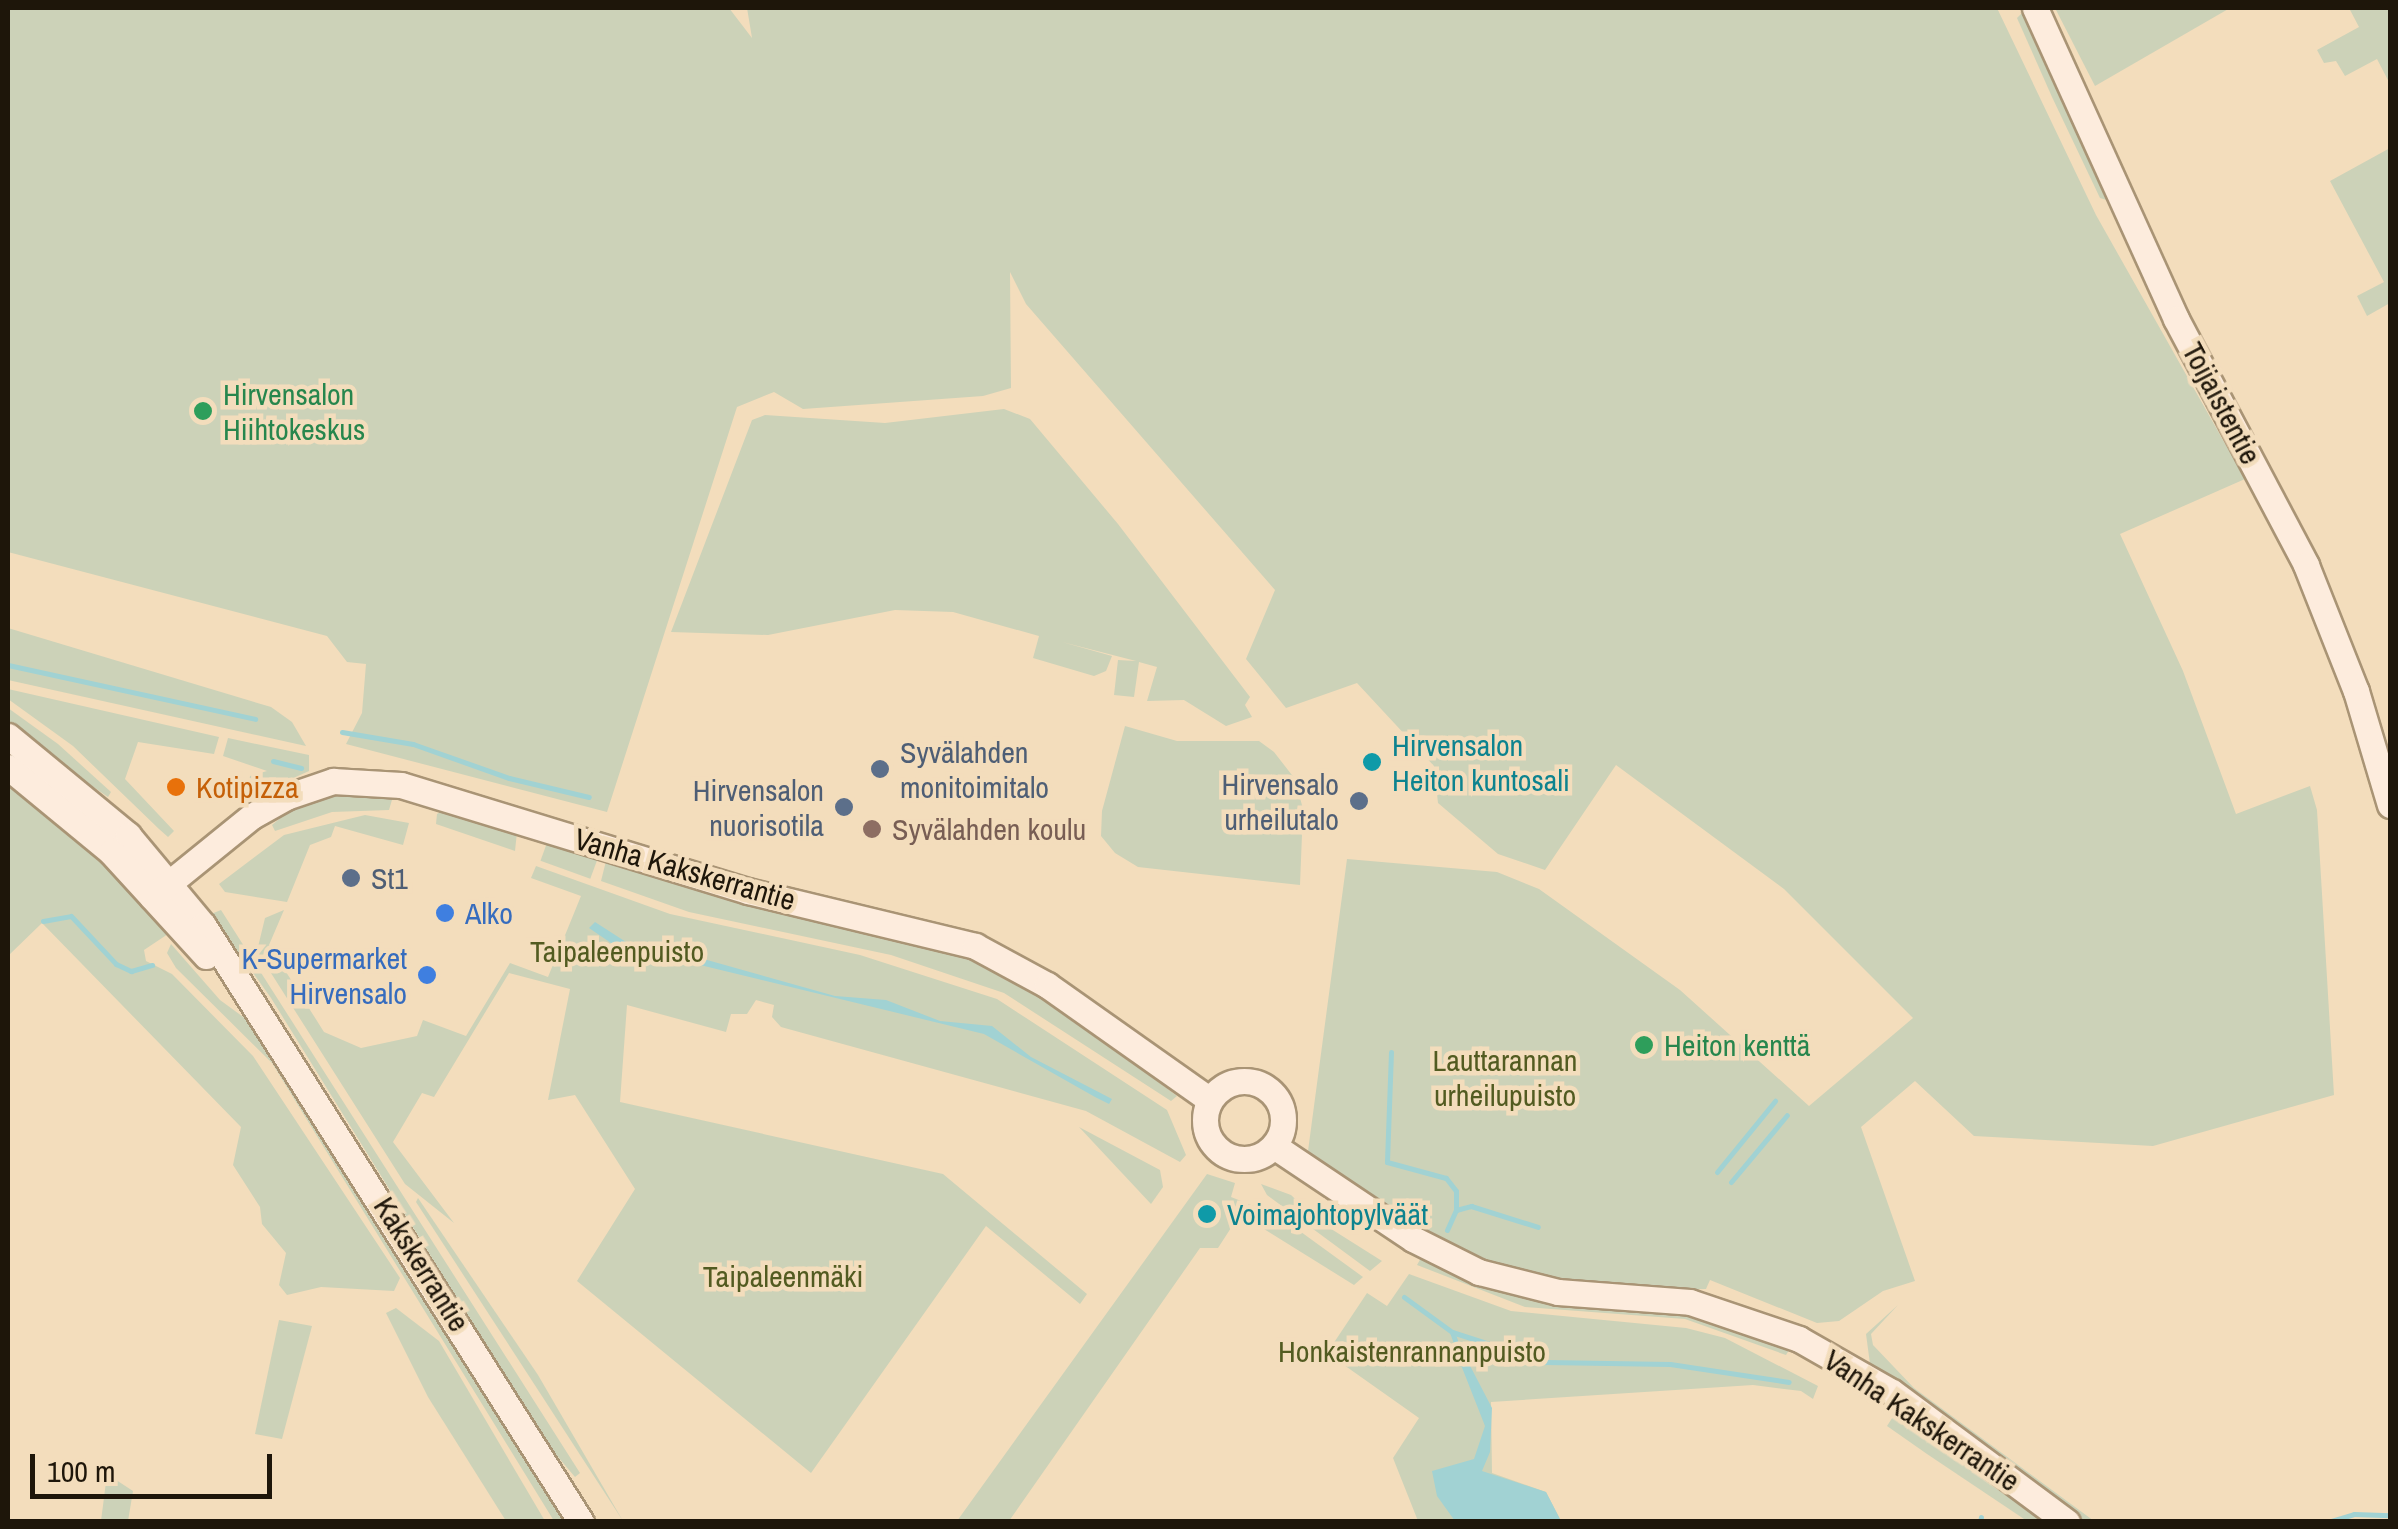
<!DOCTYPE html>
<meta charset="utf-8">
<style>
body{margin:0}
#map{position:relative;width:2398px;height:1529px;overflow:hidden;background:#f3ddbc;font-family:"Archivo Narrow",sans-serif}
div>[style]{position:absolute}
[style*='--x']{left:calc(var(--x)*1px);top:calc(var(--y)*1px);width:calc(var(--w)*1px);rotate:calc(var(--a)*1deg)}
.green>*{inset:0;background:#ccd2b8;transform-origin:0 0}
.water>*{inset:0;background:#a1d2d3}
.stream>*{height:5px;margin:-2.5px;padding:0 2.5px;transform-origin:2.5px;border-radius:2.5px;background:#a1d2d3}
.roads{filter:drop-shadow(2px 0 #a99475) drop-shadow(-2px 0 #a99475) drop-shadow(0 2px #a99475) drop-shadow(0 -2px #a99475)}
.secondary>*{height:25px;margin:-12.5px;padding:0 12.5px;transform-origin:12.5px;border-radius:12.5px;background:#fdecdd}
.secondary>.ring{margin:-12.5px;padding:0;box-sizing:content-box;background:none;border:25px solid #fdecdd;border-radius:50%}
.dots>*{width:28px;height:28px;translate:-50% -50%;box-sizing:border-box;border:5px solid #f3ddbc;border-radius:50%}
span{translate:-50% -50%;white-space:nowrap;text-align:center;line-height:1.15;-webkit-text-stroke:9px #f3ddbc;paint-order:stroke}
.leisure-label{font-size:30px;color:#27864d}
.left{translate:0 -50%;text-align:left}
.street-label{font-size:30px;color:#1e160a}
.culture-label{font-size:30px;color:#0d838f}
.service-label{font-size:30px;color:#4e5e75}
.right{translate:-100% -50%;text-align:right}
.food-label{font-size:30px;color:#c56008}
.education-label{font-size:30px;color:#785e54}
.shop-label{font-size:30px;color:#366cbe}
.park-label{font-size:30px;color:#525b21}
.frame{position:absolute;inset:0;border:10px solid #1e160a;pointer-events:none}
.scale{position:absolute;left:30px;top:1454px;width:242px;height:45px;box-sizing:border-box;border:5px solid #1e160a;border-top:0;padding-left:12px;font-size:30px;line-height:35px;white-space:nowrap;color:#1e160a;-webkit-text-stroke:8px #f3ddbc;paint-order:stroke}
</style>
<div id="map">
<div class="green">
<i style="clip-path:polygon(8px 8px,729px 8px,752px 38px,747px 8px,1997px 8px,2096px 215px,2245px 479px,2120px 534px,2183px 671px,2236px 814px,2310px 786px,2317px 810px,2334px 1095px,2153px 1146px,1974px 1136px,1915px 1081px,1861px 1127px,1915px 1281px,1883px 1291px,1839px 1321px,1817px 1323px,1710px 1280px,1706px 1289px,1652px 1290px,1530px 1277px,1444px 1247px,1308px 1151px,1347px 859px,1497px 872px,1539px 889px,1680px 990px,1809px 1106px,1913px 1018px,1784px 889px,1616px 765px,1545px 870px,1498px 854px,1438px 803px,1434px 766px,1357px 683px,1286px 708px,1246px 659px,1275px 590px,1026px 304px,1010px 272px,1011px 388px,983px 396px,803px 409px,774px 392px,737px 407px,607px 812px,346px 744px,362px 713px,366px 664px,347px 662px,327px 636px,8px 552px)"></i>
<i style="clip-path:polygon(2055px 8px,2230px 8px,2095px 86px)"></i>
<i style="clip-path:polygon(2349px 8px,2390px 8px,2390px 84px,2377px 59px,2345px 76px,2336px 61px,2324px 63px,2317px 50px,2359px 27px)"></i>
<i style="clip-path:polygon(2024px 11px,2110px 201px,2100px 198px,2052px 97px,2017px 18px)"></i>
<i style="clip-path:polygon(2390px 148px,2390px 303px,2367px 316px,2357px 296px,2384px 282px,2330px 181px)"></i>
<i style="clip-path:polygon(1004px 409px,1030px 419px,1118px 524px,1250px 697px,1245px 705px,1252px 717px,1226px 726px,1184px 700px,1147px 701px,1157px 667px,1139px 662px,1134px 697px,1114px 695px,1118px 660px,1136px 661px,1062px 642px,1112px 656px,1106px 671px,1094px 676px,1033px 658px,1039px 636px,953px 612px,895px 610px,768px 635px,671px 632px,752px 420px,765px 415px,885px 423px)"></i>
<i style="clip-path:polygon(8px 628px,271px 707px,292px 722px,306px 746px,8px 680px)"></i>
<i style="clip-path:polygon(8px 689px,219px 737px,214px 754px,138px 742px,125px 779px,174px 831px,168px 837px,159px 829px,73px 746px,8px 699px)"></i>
<i style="clip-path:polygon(8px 708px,58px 744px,111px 792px,108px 797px,8px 728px)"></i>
<i style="clip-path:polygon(1125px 726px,1177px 741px,1259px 741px,1274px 752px,1295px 779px,1303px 809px,1300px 885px,1138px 867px,1115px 853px,1101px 836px,1102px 811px)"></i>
<i style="clip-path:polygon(228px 738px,309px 755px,309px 771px,260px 793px,248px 788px,250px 776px,267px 771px,223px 756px)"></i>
<i style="clip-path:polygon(8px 773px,174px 930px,144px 950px,146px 961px,172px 974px,253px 1056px,400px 1278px,394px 1291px,321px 1287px,287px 1295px,279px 1285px,286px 1253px,262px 1224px,260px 1207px,233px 1165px,241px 1127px,42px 923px,8px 956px)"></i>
<i style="clip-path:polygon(337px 791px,394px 793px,389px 810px,332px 812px,275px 831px,272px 825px,290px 810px)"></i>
<i style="clip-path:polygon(448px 808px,517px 832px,515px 851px,436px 824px,437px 814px)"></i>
<i style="clip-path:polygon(365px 815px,409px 823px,403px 845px,335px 826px,331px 837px,310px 845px,287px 902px,225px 892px,219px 884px,284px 835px)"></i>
<i style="left:548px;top:840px;width:53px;height:22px;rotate:20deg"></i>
<i style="clip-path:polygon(606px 861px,758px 904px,923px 938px,1015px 974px,1177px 1096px,1171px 1101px,1004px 993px,891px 955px,689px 912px,601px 881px)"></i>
<i style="clip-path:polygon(536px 866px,670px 914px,860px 955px,997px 999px,1167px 1110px,1186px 1155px,1180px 1162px,1086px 1111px,781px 1027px,772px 1017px,774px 1005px,756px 1000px,747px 1014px,731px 1014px,726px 1032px,627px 1005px,620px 1102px,943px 1174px,1087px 1294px,1080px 1304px,986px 1226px,811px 1473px,577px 1281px,635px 1189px,575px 1095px,548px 1100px,570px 989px,509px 973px,434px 1097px,422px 1093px,393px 1142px,454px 1223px,405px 1184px,257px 951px,265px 918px,284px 910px,269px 945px,324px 1032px,361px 1048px,417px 1036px,423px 1020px,466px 1036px,510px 963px,548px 977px,581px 896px,531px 878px)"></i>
<i style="clip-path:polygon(221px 910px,580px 1473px,575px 1477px,547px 1444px,271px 998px,211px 914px)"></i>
<i style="clip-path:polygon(171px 944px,220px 1000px,261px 1030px,564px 1521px,554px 1521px,272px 1063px,176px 968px,167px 953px)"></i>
<i style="clip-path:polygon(1079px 1127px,1160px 1170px,1163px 1187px,1151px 1204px)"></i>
<i style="clip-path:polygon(1207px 1174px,1235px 1183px,1231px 1197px,1279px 1216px,1363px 1277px,1354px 1285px,1240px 1214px,1218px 1248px,1200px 1248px,1009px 1521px,957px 1521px)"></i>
<i style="clip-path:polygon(1261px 1184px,1291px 1195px,1317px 1220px,1382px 1261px,1370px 1271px,1267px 1195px)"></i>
<i style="clip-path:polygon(418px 1198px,538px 1375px,623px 1521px,416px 1202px)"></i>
<i style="clip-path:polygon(1422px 1256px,1688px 1310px,1791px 1347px,1786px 1355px,1685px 1319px,1525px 1307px,1417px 1265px)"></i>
<i style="clip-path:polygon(1409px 1274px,1511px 1311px,1686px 1328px,1725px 1338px,1818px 1386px,1813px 1399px,1801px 1391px,1753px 1385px,1491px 1402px,1492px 1473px,1546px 1492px,1561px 1521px,1418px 1521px,1393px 1458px,1419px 1418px,1327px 1353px,1367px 1293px,1387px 1306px)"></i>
<i style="clip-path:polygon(1898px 1305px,1871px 1334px,1873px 1345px,1914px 1388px,2094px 1521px,2082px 1521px,1870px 1364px,1866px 1334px)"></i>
<i style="clip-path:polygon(396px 1308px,439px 1341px,545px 1521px,506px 1521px,428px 1397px,386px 1313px)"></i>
<i style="clip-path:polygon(279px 1320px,312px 1326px,282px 1439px,255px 1434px)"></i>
<i style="clip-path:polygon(1896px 1412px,1919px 1427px,2053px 1521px,2027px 1521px,1927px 1454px,1887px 1426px)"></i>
<i style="clip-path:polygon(107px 1474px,133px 1491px,128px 1521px,101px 1521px)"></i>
</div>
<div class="water">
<i style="clip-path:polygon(595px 922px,640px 951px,700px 958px,835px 996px,886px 1000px,940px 1021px,992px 1026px,1031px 1057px,1112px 1099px,1109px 1104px,1095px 1097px,984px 1034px,696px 964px,636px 960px,589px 928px)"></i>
<i style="clip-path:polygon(1466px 1358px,1492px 1408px,1490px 1452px,1482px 1471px,1546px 1492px,1561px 1521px,1455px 1521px,1437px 1496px,1432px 1471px,1474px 1459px,1485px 1426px,1461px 1365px)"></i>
</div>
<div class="stream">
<i style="--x:8;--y:665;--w:253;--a:12.3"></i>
<i style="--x:342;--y:732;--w:72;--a:9.6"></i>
<i style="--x:413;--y:744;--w:102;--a:19.5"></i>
<i style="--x:509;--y:778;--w:82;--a:13.4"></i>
<i style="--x:273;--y:761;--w:29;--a:14"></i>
<i style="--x:43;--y:921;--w:28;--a:-10"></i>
<i style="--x:71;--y:916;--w:66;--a:46.8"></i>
<i style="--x:116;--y:964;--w:17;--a:25"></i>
<i style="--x:131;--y:971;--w:22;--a:-16"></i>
<i style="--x:1391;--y:1052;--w:110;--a:92.1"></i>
<i style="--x:1387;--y:1162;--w:61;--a:15.2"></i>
<i style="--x:1446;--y:1178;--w:16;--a:52"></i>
<i style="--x:1456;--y:1191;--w:19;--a:90"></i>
<i style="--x:1717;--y:1172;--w:92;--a:-50.8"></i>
<i style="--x:1731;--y:1182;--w:87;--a:-50.1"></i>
<i style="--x:1447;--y:1230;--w:22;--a:-66"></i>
<i style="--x:1456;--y:1210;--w:16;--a:-15"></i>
<i style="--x:1471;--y:1206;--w:70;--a:17.4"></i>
<i style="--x:1404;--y:1297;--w:59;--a:36.1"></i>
<i style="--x:1452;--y:1332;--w:29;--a:70"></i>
<i style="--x:1452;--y:1332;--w:98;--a:17.9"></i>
<i style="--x:1545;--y:1362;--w:125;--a:0.9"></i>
<i style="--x:1670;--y:1364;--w:120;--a:8.6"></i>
<i style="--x:1980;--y:1522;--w:5;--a:-79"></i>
<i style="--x:2328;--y:1522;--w:27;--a:-17"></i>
<i style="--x:2354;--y:1514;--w:36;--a:2"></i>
</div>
<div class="roads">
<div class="secondary">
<i style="--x:2035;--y:8;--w:341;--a:65.6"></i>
<i style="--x:2176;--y:319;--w:278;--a:62.1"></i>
<i style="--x:2306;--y:565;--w:136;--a:68.4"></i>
<i style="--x:2356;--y:691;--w:119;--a:73.4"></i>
<i style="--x:8;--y:736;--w:156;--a:39.5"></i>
<i style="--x:128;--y:835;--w:117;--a:50.2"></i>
<i style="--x:203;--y:925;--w:707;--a:57.66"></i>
<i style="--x:8;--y:767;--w:134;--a:39.5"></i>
<i style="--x:111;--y:852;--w:141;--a:47.6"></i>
<i style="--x:152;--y:897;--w:129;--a:-39"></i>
<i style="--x:252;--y:816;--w:39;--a:-29"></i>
<i style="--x:286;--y:797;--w:50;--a:-18.8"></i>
<i style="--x:333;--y:781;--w:68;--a:3.4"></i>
<i style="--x:401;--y:785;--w:363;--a:17"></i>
<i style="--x:748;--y:891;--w:234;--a:13.6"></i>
<i style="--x:975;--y:946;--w:82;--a:28.4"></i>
<i style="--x:1047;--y:985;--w:199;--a:35.2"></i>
<i class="ring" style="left:1205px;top:1081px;width:53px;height:53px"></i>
<i style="--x:1274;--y:1146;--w:167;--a:33.8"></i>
<i style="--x:1413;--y:1239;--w:74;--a:26.6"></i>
<i style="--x:1479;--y:1272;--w:81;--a:14.2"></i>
<i style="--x:1558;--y:1292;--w:132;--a:4.3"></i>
<i style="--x:1690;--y:1302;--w:115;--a:18.7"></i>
<i style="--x:1799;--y:1339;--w:107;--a:29.7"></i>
<i style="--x:1892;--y:1392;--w:218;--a:36.6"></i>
</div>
</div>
<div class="dots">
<i style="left:203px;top:411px;background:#2e9e5b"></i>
<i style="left:1372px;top:762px;background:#0f9aa8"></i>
<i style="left:880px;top:769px;background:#5c6f8a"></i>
<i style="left:176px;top:787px;background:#e8710a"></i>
<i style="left:1359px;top:801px;background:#5c6f8a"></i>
<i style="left:844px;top:807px;background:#5c6f8a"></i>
<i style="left:872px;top:829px;background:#8d6e63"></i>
<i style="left:351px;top:878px;background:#5c6f8a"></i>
<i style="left:445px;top:913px;background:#3f7fe0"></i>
<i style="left:427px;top:975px;background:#3f7fe0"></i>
<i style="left:1644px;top:1045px;background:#2e9e5b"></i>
<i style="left:1207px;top:1214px;background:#0f9aa8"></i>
</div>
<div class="leisure-label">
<span class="left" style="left:223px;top:411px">Hirvensalon<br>Hiihtokeskus</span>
<span class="left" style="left:1664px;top:1045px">Heiton kenttä</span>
</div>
<div class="street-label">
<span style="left:2222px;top:403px;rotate:62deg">Toijaistentie</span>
<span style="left:685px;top:869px;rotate:16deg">Vanha Kakskerrantie</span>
<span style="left:422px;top:1264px;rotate:58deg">Kakskerrantie</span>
<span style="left:1922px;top:1420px;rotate:34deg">Vanha Kakskerrantie</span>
</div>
<div class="culture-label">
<span class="left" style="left:1392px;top:762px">Hirvensalon<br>Heiton kuntosali</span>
<span class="left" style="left:1227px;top:1214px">Voimajohtopylväät</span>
</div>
<div class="service-label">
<span class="left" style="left:900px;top:769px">Syvälahden<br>monitoimitalo</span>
<span class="right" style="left:1339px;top:801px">Hirvensalo<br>urheilutalo</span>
<span class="right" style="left:824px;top:807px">Hirvensalon<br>nuorisotila</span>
<span class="left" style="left:371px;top:878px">St1</span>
</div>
<div class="food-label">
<span class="left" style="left:196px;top:787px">Kotipizza</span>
</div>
<div class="education-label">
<span class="left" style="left:892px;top:829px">Syvälahden koulu</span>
</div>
<div class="shop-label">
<span class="left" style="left:465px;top:913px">Alko</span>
<span class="right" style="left:407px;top:975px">K-Supermarket<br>Hirvensalo</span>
</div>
<div class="park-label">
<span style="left:617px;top:951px">Taipaleenpuisto</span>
<span style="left:1505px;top:1077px">Lauttarannan<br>urheilupuisto</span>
<span style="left:783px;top:1276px">Taipaleenmäki</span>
<span style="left:1412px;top:1351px">Honkaistenrannanpuisto</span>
</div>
<div class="frame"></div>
<div class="scale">100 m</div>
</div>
